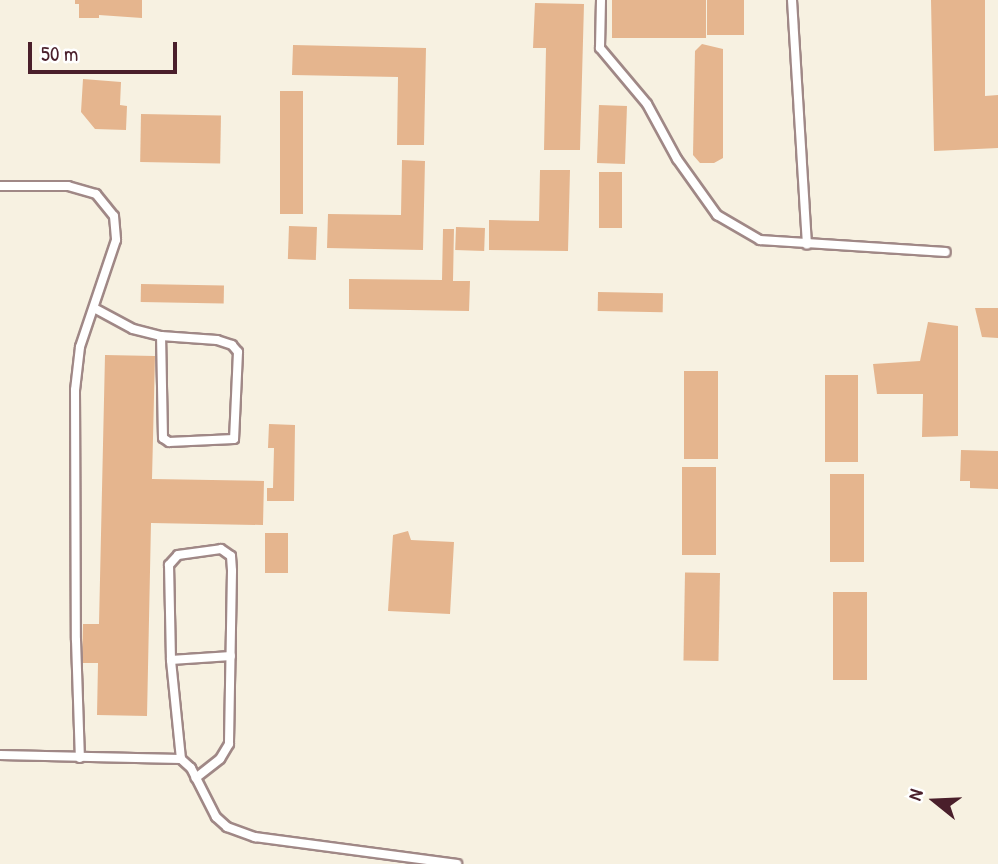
<!DOCTYPE html>
<style>
body{margin:0}
#map{position:relative;width:998px;height:864px;overflow:hidden;background:#f7f1e1;font-family:"Patrick Hand",sans-serif}
div>[style]{position:absolute}
[style*='--x']{left:calc(var(--x)*1px);top:calc(var(--y)*1px);width:calc(var(--w)*1px);rotate:calc(var(--a)*1deg)}
.building>*{inset:0;background:#e5b58e;transform-origin:0 0}
.roads{filter:drop-shadow(2px 0 #a08886) drop-shadow(-2px 0 #a08886) drop-shadow(0 2px #a08886) drop-shadow(0 -2px #a08886)}
.service>*{height:8px;margin:-4px;padding:0 4px;transform-origin:4px;border-radius:4px;background:#fff}
span{translate:-50% -50%;white-space:nowrap;text-align:center;line-height:1.15;-webkit-text-stroke:5px #fff;paint-order:stroke}
.north{position:absolute;left:900px;top:766px;width:70px;height:70px;-webkit-text-stroke:5px #fff;paint-order:stroke;rotate:288deg;font-size:19px;font-weight:700;line-height:28px;text-align:center;color:#4a1f2b}
.north::after{content:'';display:block;margin:auto;width:24px;height:32px;background:#4a1f2b;clip-path:polygon(50% 0,100% 100%,50% 72%,0 100%)}
.scale{position:absolute;left:28px;top:42px;width:149px;height:32px;box-sizing:border-box;border:4px solid #4a1f2b;border-top:0;padding-left:9px;font-size:21px;line-height:24px;white-space:nowrap;color:#4a1f2b;-webkit-text-stroke:5px #fff;paint-order:stroke}
</style>
<div id="map">
<div class="building">
<i style="clip-path:polygon(75px 0,142px 0,142px 18px,99px 15px,99px 18px,79px 18px,79px 4px,75px 4px)"></i>
<i style="left:612px;top:0;width:94px;height:38px"></i>
<i style="left:707px;top:0;width:37px;height:35px"></i>
<i style="clip-path:polygon(931px 0,985px 0,985px 96px,998px 95px,998px 148px,934px 151px)"></i>
<i style="clip-path:polygon(535px 3px,584px 4px,580px 150px,544px 150px,546px 48px,533px 48px)"></i>
<i style="clip-path:polygon(702px 44px,723px 49px,723px 158px,714px 163px,700px 163px,693px 155px,695px 51px)"></i>
<i style="clip-path:polygon(293px 45px,426px 48px,424px 145px,397px 145px,398px 77px,292px 75px)"></i>
<i style="clip-path:polygon(83px 79px,121px 82px,120px 105px,127px 106px,126px 130px,95px 129px,81px 112px)"></i>
<i style="left:280px;top:91px;width:23px;height:123px"></i>
<i style="left:599px;top:105px;width:28px;height:58px;rotate:2deg"></i>
<i style="left:141px;top:114px;width:80px;height:48px;rotate:1deg"></i>
<i style="clip-path:polygon(402px 160px,425px 161px,423px 250px,327px 248px,328px 214px,401px 215px)"></i>
<i style="clip-path:polygon(540px 170px,570px 170px,568px 251px,489px 250px,489px 220px,539px 221px)"></i>
<i style="left:599px;top:172px;width:23px;height:56px"></i>
<i style="left:289px;top:226px;width:28px;height:33px;rotate:2deg"></i>
<i style="left:456px;top:227px;width:29px;height:23px;rotate:2deg"></i>
<i style="clip-path:polygon(443px 229px,454px 229px,453px 281px,470px 281px,469px 311px,349px 309px,349px 279px,442px 280px)"></i>
<i style="left:141px;top:284px;width:83px;height:18px;rotate:1deg"></i>
<i style="left:598px;top:292px;width:65px;height:19px;rotate:1deg"></i>
<i style="clip-path:polygon(975px 308px,998px 308px,998px 338px,982px 337px)"></i>
<i style="clip-path:polygon(928px 322px,958px 326px,958px 436px,922px 437px,923px 394px,877px 394px,873px 364px,920px 361px)"></i>
<i style="clip-path:polygon(105px 355px,155px 356px,152px 479px,264px 481px,263px 525px,151px 523px,147px 716px,97px 715px,98px 663px,82px 663px,83px 624px,99px 624px)"></i>
<i style="left:718px;top:371px;width:88px;height:34px;rotate:90deg"></i>
<i style="left:858px;top:375px;width:87px;height:33px;rotate:90deg"></i>
<i style="clip-path:polygon(269px 424px,295px 425px,294px 501px,267px 501px,267px 488px,273px 488px,274px 448px,268px 448px)"></i>
<i style="clip-path:polygon(961px 450px,998px 451px,998px 489px,970px 488px,970px 481px,960px 481px)"></i>
<i style="left:716px;top:467px;width:88px;height:34px;rotate:90deg"></i>
<i style="left:864px;top:474px;width:88px;height:34px;rotate:90deg"></i>
<i style="clip-path:polygon(408px 531px,411px 540px,454px 542px,450px 614px,388px 611px,393px 535px)"></i>
<i style="left:265px;top:533px;width:23px;height:40px"></i>
<i style="left:720px;top:573px;width:88px;height:35px;rotate:91deg"></i>
<i style="left:867px;top:592px;width:88px;height:34px;rotate:90deg"></i>
</div>
<div class="roads">
<div class="service">
<i style="--x:601;--y:0;--w:48;--a:91.2"></i>
<i style="--x:600;--y:48;--w:73;--a:50"></i>
<i style="--x:647;--y:104;--w:63;--a:61.4"></i>
<i style="--x:677;--y:159;--w:69;--a:54.5"></i>
<i style="--x:717;--y:215;--w:50;--a:30.2"></i>
<i style="--x:760;--y:240;--w:186;--a:3.7"></i>
<i style="--x:792;--y:0;--w:245;--a:86.5"></i>
<i style="--x:0;--y:186;--w:68;--a:0"></i>
<i style="--x:68;--y:186;--w:29;--a:16"></i>
<i style="--x:96;--y:194;--w:28;--a:51"></i>
<i style="--x:114;--y:216;--w:24;--a:85"></i>
<i style="--x:116;--y:240;--w:113;--a:108.6"></i>
<i style="--x:80;--y:347;--w:43;--a:96.6"></i>
<i style="--x:75;--y:390;--w:250;--a:89.8"></i>
<i style="--x:76;--y:640;--w:118;--a:88.1"></i>
<i style="--x:94;--y:308;--w:44;--a:28.3"></i>
<i style="--x:133;--y:329;--w:29;--a:14"></i>
<i style="--x:161;--y:336;--w:56;--a:4.1"></i>
<i style="--x:217;--y:340;--w:16;--a:18"></i>
<i style="--x:232;--y:345;--w:9;--a:49"></i>
<i style="--x:238;--y:352;--w:87;--a:92.6"></i>
<i style="--x:234;--y:439;--w:65;--a:177.4"></i>
<i style="--x:169;--y:442;--w:7;--a:-146"></i>
<i style="--x:163;--y:438;--w:102;--a:-91.1"></i>
<i style="--x:171;--y:660;--w:60;--a:-3.8"></i>
<i style="--x:0;--y:755;--w:181;--a:1.3"></i>
<i style="--x:181;--y:759;--w:13;--a:42"></i>
<i style="--x:191;--y:768;--w:55;--a:63"></i>
<i style="--x:216;--y:817;--w:15;--a:42"></i>
<i style="--x:227;--y:827;--w:30;--a:20"></i>
<i style="--x:255;--y:837;--w:204;--a:7.6"></i>
<i style="--x:181;--y:759;--w:100;--a:-95.8"></i>
<i style="--x:171;--y:660;--w:95;--a:-91.2"></i>
<i style="--x:169;--y:565;--w:13;--a:-48"></i>
<i style="--x:178;--y:555;--w:43;--a:-7.9"></i>
<i style="--x:221;--y:549;--w:12;--a:35"></i>
<i style="--x:231;--y:556;--w:15;--a:86"></i>
<i style="--x:232;--y:571;--w:173;--a:91"></i>
<i style="--x:229;--y:744;--w:17;--a:121"></i>
<i style="--x:220;--y:759;--w:31;--a:142"></i>
</div>
</div>
<div class="north">N</div>
<div class="scale">50 m</div>
</div>
